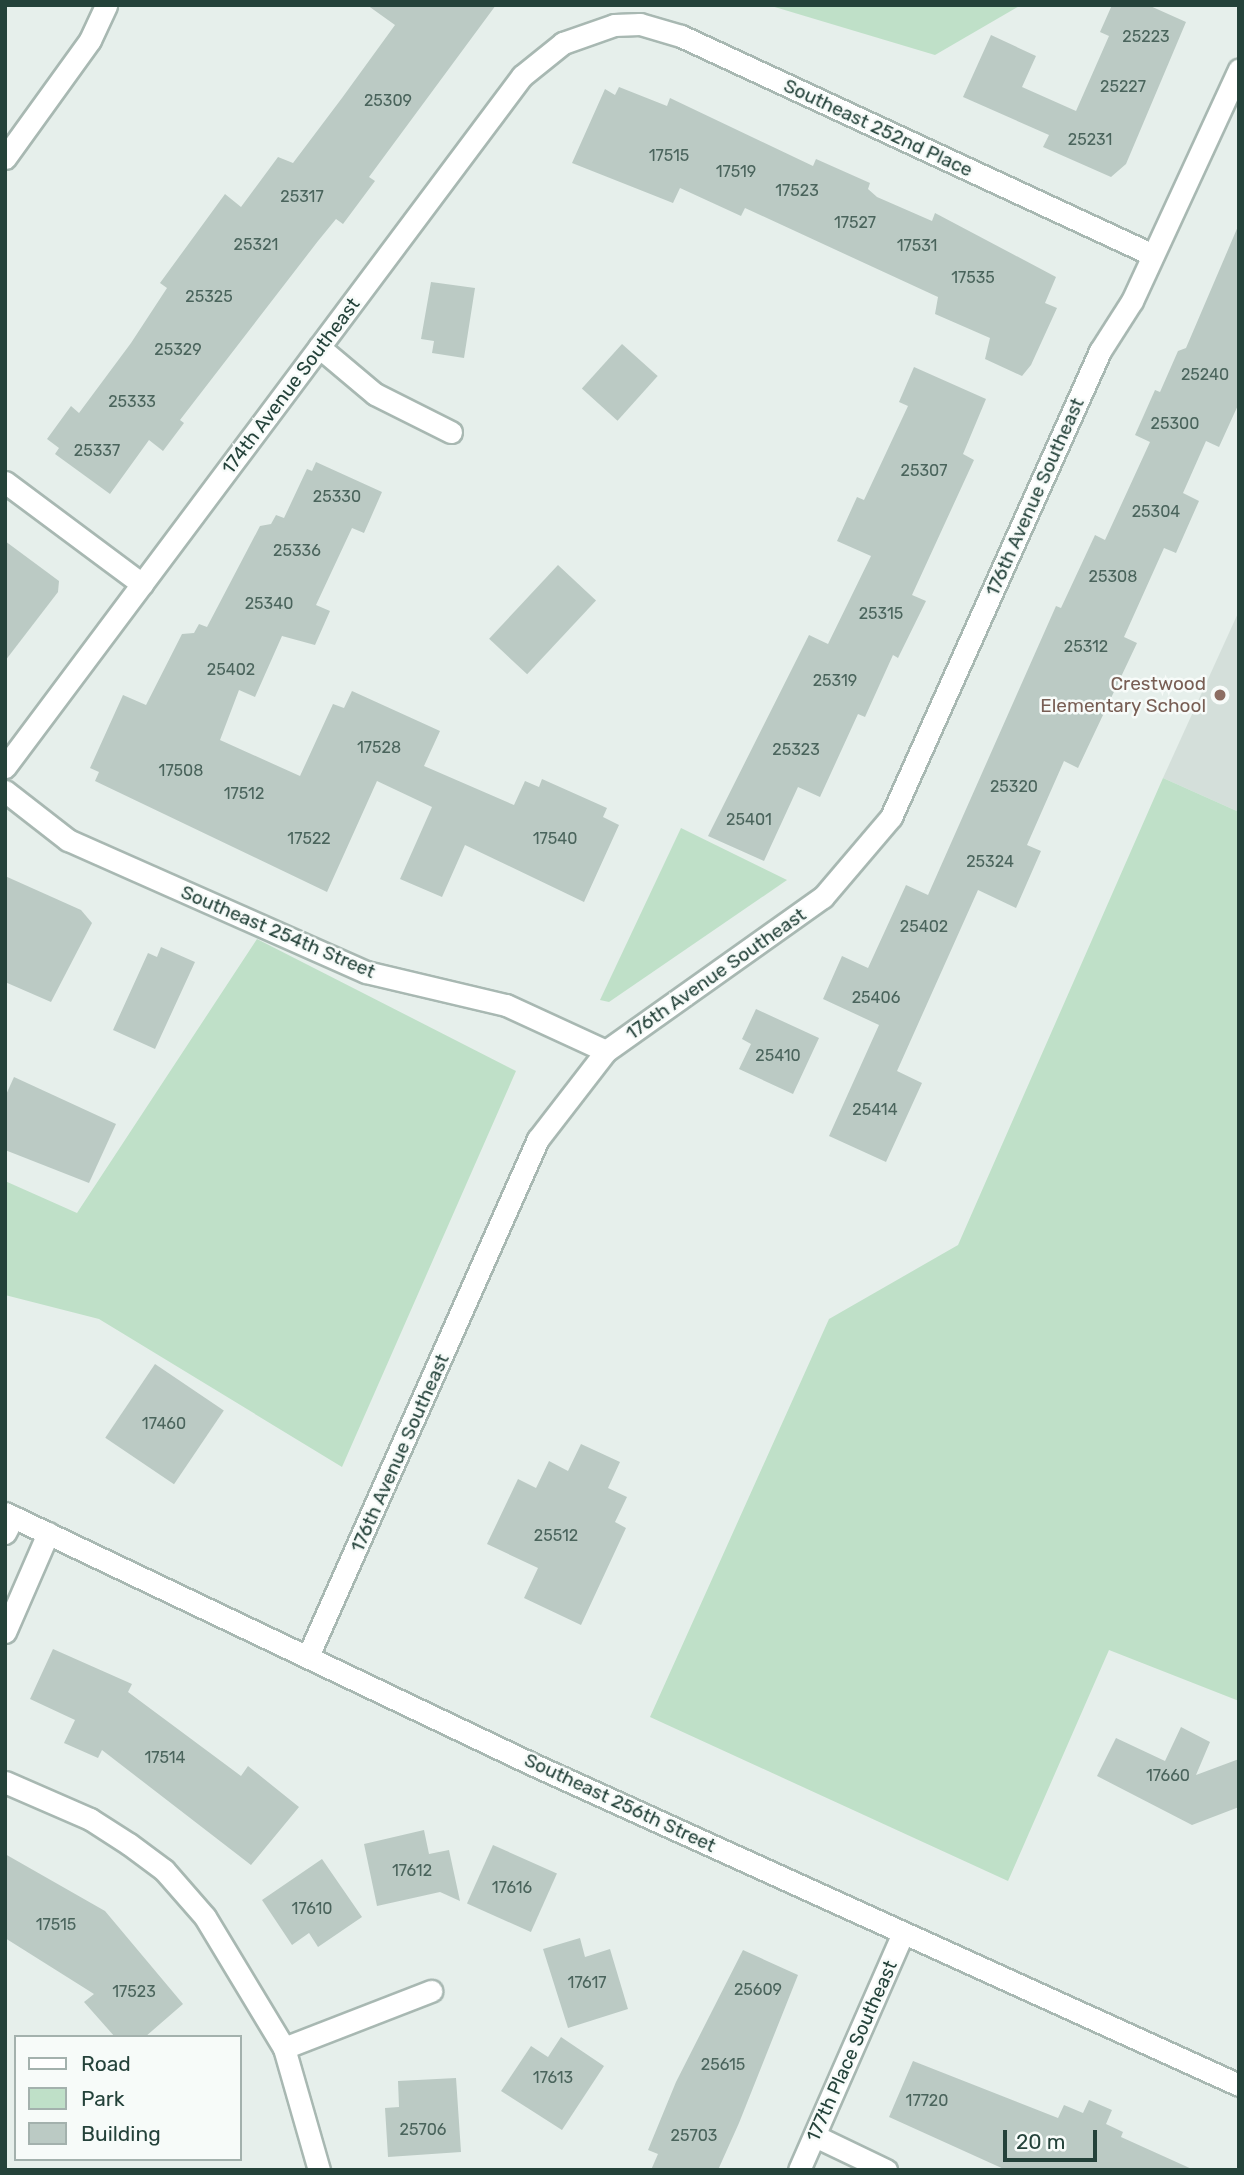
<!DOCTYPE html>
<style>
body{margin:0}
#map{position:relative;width:1244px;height:2175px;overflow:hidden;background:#e6efeb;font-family:Rubik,sans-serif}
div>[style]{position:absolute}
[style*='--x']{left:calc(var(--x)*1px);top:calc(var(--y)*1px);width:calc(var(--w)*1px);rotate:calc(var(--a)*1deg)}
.built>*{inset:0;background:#d4dfda}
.green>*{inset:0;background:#bfe0c8}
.building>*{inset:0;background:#bbcac4;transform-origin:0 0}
.roads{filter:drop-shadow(2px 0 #a8b8b2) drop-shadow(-2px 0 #a8b8b2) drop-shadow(0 2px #a8b8b2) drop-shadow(0 -2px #a8b8b2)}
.minor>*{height:21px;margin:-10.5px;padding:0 10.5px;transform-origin:10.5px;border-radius:10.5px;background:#fff}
.secondary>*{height:21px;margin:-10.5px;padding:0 10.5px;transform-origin:10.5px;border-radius:10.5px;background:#fff}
.dots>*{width:19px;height:19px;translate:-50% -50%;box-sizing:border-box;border:4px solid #f7fbf9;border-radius:50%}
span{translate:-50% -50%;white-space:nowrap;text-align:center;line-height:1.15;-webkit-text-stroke:5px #f7fbf9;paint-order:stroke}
.number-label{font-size:16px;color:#4a645c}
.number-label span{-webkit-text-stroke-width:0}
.street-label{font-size:19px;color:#24423a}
.education-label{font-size:19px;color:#785e54}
.right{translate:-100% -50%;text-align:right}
.frame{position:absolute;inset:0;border:7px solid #24423a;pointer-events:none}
.legend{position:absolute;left:14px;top:2035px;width:228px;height:126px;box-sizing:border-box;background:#f7fbf9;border:2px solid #a3b1ad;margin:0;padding:9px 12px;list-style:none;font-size:21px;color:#24423a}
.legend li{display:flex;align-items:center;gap:14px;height:35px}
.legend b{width:35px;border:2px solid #a3b1ad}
.scale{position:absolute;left:1003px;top:2130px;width:94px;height:32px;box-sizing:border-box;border:4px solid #24423a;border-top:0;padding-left:9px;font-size:21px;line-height:24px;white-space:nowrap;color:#24423a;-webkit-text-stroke:5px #f7fbf9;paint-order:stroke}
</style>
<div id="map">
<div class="built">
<i style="clip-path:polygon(1239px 611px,1239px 812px,1163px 778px)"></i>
</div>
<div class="green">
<i style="clip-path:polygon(768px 5px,1021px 5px,935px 55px)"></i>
<i style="clip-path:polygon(1163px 778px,1239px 812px,1239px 1701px,1109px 1650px,1008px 1881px,650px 1717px,829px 1319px,958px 1245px)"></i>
<i style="clip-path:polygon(681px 828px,787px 880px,609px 1002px,600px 1000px)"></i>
<i style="clip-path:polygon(257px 939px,516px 1071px,342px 1467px,99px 1319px,5px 1295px,5px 1181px,77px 1213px)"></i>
</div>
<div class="building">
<i style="clip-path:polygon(367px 5px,496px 5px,369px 177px,375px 181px,343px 224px,336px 219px,318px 241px,180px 420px,184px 423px,163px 451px,149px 440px,110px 494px,55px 454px,59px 448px,47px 439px,71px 406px,79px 413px,131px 343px,167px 288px,160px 283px,225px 194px,241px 207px,278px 157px,293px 163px,342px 98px,395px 25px)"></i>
<i style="clip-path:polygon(1112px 5px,1148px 5px,1186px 22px,1126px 164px,1111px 177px,1043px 147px,1049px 135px,963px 97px,991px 35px,1036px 56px,1022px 87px,1076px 111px,1109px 36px,1100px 32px)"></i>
<i style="clip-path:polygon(619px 87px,667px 106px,670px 98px,813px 166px,816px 159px,870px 183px,868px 189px,877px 197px,932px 221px,935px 213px,1056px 277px,1045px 303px,1057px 308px,1031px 365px,1022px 376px,985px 359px,990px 338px,935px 314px,938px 297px,745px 208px,741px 216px,680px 188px,673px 203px,572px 163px,605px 89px,615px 95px)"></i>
<i style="clip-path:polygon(1239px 224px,1239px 403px,1219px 447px,1206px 441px,1183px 493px,1199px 501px,1176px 553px,1164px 548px,1124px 637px,1137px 643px,1078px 768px,1064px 761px,1027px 845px,1041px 851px,1016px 908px,978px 890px,897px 1071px,922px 1083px,886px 1162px,829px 1136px,879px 1025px,823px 999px,842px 956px,868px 968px,906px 885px,928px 895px,1056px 606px,1061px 608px,1095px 535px,1105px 540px,1150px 442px,1135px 435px,1155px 390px,1160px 392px,1178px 351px,1186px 348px)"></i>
<i style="clip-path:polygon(431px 282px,475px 288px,464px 358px,432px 353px,434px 341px,421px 339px)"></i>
<i style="left:622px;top:344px;width:48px;height:60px;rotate:42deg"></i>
<i style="clip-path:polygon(914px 367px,986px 399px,963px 454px,974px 460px,912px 595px,926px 601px,898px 658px,893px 655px,865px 717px,858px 714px,820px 797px,798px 787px,764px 861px,708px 836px,809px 635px,828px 644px,871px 556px,837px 541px,857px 497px,864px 500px,908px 406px,899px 402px)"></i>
<i style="clip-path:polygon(316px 462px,382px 492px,364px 533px,352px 528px,316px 605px,330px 611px,315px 645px,282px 636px,255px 697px,239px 690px,220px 740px,300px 776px,333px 704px,344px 708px,352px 691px,440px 731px,424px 766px,514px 805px,525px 781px,539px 787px,542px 779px,607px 808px,603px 817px,619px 825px,584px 902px,465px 845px,442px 897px,400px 879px,432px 807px,377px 781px,327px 892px,95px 781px,99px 772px,90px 768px,123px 695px,146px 705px,182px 634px,194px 633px,199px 624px,207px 627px,260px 526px,271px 524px,276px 515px,284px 518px,307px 469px,312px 471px)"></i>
<i style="clip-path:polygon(5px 541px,59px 581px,58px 592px,5px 661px)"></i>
<i style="left:558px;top:565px;width:52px;height:101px;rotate:43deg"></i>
<i style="clip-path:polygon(5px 876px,81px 910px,92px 923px,51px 1002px,5px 982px)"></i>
<i style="clip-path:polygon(161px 947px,195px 962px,155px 1049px,113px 1030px,148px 953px,157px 957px)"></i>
<i style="clip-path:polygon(756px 1009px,819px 1038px,793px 1094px,739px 1069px,751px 1044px,742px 1039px)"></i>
<i style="clip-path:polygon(14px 1077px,116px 1124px,89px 1183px,5px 1150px,5px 1097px)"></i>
<i style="left:155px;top:1364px;width:83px;height:89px;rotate:34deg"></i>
<i style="clip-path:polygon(581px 1444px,620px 1462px,608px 1488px,627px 1497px,615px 1522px,626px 1528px,581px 1625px,524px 1598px,538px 1568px,487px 1544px,518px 1479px,536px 1488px,549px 1461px,568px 1471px)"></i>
<i style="clip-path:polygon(53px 1649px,132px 1684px,128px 1692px,241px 1776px,248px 1766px,299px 1807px,251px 1865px,102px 1750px,98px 1758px,64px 1743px,75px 1720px,30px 1699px)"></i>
<i style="clip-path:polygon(1181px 1727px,1210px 1742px,1196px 1775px,1239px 1759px,1239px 1807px,1192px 1825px,1097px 1776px,1116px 1738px,1165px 1761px)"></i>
<i style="clip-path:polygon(424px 1830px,429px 1854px,449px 1850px,460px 1901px,440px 1892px,377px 1906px,364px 1844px)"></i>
<i style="left:493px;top:1845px;width:70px;height:64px;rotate:24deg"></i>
<i style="clip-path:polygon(5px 1854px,105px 1911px,183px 2004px,145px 2037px,115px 2037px,84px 2002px,94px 1994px,5px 1938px)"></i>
<i style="clip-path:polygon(322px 1859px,362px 1917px,318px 1947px,309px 1933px,292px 1945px,262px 1900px)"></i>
<i style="clip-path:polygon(580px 1938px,585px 1957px,610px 1949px,628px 2009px,568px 2028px,543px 1949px)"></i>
<i style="clip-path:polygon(743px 1950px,798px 1975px,739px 2123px,718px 2170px,651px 2170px,658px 2154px,648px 2150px,676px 2082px)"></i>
<i style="clip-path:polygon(561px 2037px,604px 2066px,562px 2130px,501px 2091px,531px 2046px,548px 2057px)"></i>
<i style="clip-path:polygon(913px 2061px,1058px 2118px,1064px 2105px,1083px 2113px,1089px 2100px,1112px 2110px,1106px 2124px,1123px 2132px,1121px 2137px,1194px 2170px,1006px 2170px,889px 2117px)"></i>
<i style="clip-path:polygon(456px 2078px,461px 2152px,388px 2157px,385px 2108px,399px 2107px,398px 2081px)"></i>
</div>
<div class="roads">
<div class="minor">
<i style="--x:5;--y:158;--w:145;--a:-54.2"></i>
<i style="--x:90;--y:40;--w:38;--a:-65"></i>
<i style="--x:319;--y:347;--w:73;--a:40"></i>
<i style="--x:375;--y:394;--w:85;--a:26.6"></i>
<i style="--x:5;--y:482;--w:171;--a:36.7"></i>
<i style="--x:5;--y:767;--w:863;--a:-53.2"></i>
<i style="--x:522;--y:76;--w:53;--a:-38.8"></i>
<i style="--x:563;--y:43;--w:54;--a:-19.4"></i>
<i style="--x:614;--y:25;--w:26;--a:-2"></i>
<i style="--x:640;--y:24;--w:43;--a:16.3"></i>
<i style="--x:681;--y:36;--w:520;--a:24.89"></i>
<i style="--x:5;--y:791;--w:80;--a:37.9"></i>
<i style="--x:68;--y:840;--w:326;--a:23.9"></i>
<i style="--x:366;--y:972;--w:144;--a:13.3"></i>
<i style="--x:506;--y:1005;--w:110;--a:24.7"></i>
<i style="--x:5;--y:1533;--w:18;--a:-63"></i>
<i style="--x:5;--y:1632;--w:108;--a:-66.5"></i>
<i style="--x:308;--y:1656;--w:566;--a:-66.02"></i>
<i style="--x:538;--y:1139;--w:111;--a:-52.3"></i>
<i style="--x:606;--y:1051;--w:266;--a:-35.4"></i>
<i style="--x:823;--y:897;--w:105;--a:-49.6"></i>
<i style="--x:891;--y:817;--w:511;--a:-65.84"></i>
<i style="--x:1100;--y:351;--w:59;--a:-57.4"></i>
<i style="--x:1132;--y:301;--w:255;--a:-65.2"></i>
<i style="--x:5;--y:1782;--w:93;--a:23.5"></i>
<i style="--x:90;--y:1819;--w:46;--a:32.7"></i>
<i style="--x:129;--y:1844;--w:44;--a:36.6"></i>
<i style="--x:164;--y:1870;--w:62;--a:48.9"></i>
<i style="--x:205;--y:1917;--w:153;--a:58.9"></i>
<i style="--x:284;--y:2048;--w:127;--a:74"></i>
<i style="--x:284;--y:2048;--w:158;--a:-21.2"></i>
<i style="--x:815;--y:2136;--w:79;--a:25.6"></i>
<i style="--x:799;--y:2170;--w:259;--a:-66.3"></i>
</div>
<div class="secondary">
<i style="--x:5;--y:1513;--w:584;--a:25.47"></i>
<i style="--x:532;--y:1764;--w:776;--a:24.42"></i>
</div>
</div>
<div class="dots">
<i style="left:1220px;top:695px;background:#8d6e63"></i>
</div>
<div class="number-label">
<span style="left:1146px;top:37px">25223</span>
<span style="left:1123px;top:87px">25227</span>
<span style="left:388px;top:101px">25309</span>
<span style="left:1090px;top:140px">25231</span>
<span style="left:669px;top:156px">17515</span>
<span style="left:736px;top:172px">17519</span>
<span style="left:797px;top:191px">17523</span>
<span style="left:302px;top:197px">25317</span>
<span style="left:855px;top:223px">17527</span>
<span style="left:256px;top:245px">25321</span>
<span style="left:917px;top:246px">17531</span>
<span style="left:973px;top:278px">17535</span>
<span style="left:209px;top:297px">25325</span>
<span style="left:178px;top:350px">25329</span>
<span style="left:1205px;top:375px">25240</span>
<span style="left:132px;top:402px">25333</span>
<span style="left:1175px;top:424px">25300</span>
<span style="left:97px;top:451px">25337</span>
<span style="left:924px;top:471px">25307</span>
<span style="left:337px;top:497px">25330</span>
<span style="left:1156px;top:512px">25304</span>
<span style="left:297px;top:551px">25336</span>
<span style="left:1113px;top:577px">25308</span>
<span style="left:269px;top:604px">25340</span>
<span style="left:881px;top:614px">25315</span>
<span style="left:1086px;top:647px">25312</span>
<span style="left:231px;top:670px">25402</span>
<span style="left:835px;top:681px">25319</span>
<span style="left:379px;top:748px">17528</span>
<span style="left:796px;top:750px">25323</span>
<span style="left:181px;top:771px">17508</span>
<span style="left:1014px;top:787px">25320</span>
<span style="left:244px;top:794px">17512</span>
<span style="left:749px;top:820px">25401</span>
<span style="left:309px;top:839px">17522</span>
<span style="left:555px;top:839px">17540</span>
<span style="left:990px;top:862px">25324</span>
<span style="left:924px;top:927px">25402</span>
<span style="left:876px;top:998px">25406</span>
<span style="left:778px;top:1056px">25410</span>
<span style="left:875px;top:1110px">25414</span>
<span style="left:164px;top:1424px">17460</span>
<span style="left:556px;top:1536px">25512</span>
<span style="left:165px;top:1758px">17514</span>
<span style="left:1168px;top:1776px">17660</span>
<span style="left:412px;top:1871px">17612</span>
<span style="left:512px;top:1888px">17616</span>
<span style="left:312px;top:1909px">17610</span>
<span style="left:56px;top:1925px">17515</span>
<span style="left:587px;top:1983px">17617</span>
<span style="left:758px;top:1990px">25609</span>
<span style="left:134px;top:1992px">17523</span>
<span style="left:723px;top:2065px">25615</span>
<span style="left:553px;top:2078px">17613</span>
<span style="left:927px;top:2101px">17720</span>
<span style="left:423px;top:2130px">25706</span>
<span style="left:694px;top:2136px">25703</span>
</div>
<div class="street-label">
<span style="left:878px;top:128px;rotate:25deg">Southeast 252nd Place</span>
<span style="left:291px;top:386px;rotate:-53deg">174th Avenue Southeast</span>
<span style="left:1035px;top:497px;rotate:-66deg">176th Avenue Southeast</span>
<span style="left:278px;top:932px;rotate:23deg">Southeast 254th Street</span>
<span style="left:716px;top:974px;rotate:-35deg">176th Avenue Southeast</span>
<span style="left:400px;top:1453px;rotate:-66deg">176th Avenue Southeast</span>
<span style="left:620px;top:1803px;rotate:25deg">Southeast 256th Street</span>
<span style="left:852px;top:2051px;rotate:-66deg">177th Place Southeast</span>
</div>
<div class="education-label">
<span class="right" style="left:1206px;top:695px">Crestwood<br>Elementary School</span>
</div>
<div class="frame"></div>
<ul class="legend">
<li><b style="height:9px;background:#fff"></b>Road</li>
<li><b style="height:19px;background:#bfe0c8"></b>Park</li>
<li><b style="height:19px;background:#bbcac4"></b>Building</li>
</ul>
<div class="scale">20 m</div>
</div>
